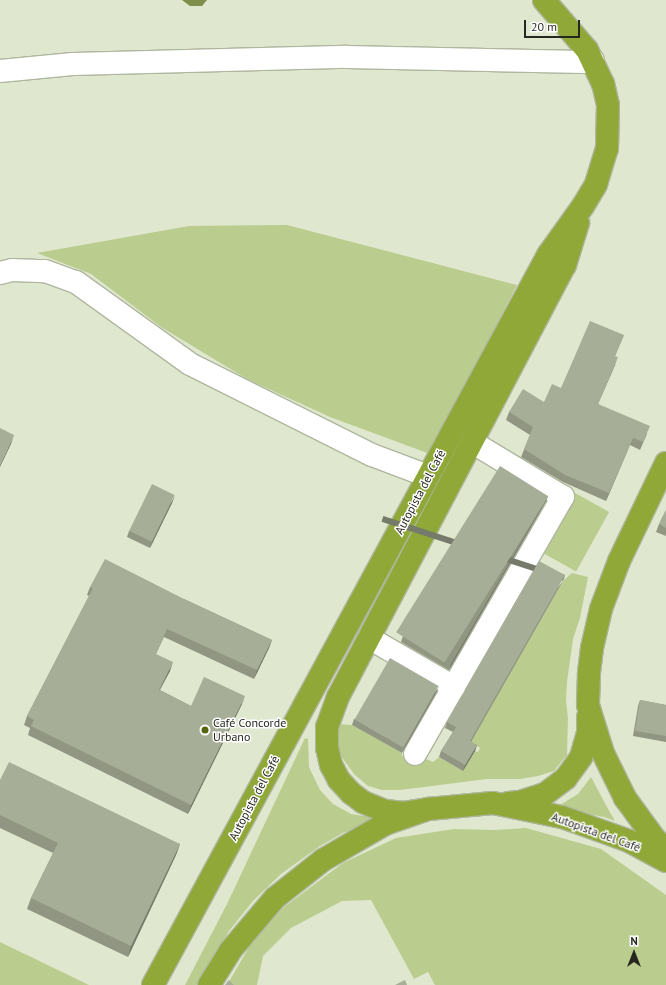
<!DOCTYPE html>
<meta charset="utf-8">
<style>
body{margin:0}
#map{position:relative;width:666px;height:985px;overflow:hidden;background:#e0e7cf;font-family:"PT Sans",sans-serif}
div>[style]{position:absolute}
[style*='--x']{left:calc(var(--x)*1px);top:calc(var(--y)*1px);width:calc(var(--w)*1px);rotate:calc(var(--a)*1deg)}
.green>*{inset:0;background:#bbcd8e;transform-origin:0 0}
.water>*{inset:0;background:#7e8f4c}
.roads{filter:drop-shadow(1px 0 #afb69e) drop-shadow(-1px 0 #afb69e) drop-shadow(0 1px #afb69e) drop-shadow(0 -1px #afb69e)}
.street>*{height:22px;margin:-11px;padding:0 11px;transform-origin:11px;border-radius:11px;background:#fff}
.highway>*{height:22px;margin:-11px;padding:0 11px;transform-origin:11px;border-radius:11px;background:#8fa837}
.wall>*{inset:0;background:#909682}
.shaded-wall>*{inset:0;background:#757a6a;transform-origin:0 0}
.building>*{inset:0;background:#a7ae97;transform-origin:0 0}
.dots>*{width:11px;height:11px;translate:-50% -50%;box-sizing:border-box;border:2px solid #fff;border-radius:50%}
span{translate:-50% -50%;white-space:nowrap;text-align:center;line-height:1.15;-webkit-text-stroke:3px #fff;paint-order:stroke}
.street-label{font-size:12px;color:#26281f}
.poi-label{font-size:12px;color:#26281f}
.left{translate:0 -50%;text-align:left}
.north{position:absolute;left:614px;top:933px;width:40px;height:40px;-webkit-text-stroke:3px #fff;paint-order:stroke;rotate:0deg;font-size:11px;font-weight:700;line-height:16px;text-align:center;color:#26281f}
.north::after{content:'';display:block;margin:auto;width:14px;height:18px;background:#26281f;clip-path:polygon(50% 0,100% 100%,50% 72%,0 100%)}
.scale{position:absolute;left:524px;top:20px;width:56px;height:18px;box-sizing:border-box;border:2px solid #26281f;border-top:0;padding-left:5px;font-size:12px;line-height:14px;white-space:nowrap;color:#26281f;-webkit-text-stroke:3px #fff;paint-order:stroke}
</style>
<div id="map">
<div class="green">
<i style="clip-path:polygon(287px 225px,517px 285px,430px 454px,330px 417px,247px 379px,161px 327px,91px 274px,37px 253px,189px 226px)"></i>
<i style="left:575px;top:493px;width:39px;height:68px;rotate:29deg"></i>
<i style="clip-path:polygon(572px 573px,588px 577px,580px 618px,573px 639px,567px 682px,566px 701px,568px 718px,567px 755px,554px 771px,538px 776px,520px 779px,487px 779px,400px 790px,382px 790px,368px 786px,354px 774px,335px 748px,338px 724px,352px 725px,402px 753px,402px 756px,420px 763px,424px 758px,433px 762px,439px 757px,463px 771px,475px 751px,478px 752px,480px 748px,470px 742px,563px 581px)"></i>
<i style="clip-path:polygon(305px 738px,308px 739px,309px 767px,320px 790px,333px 804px,351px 814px,371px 817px,372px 822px,343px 833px,320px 846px,281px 874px,253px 901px,229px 931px,198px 985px,185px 985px,228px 902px)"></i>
<i style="clip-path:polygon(591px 777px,607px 807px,615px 821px,604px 817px,561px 809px,560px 805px,578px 794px)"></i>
<i style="clip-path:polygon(526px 828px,601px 849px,666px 895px,666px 985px,435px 985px,428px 972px,414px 979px,371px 900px,342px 901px,291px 928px,263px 956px,257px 985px,227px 985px,249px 947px,284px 907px,343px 863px,396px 838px,454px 829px,494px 830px)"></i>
<i style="clip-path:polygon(0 942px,89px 985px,0 985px)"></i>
</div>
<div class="water">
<i style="clip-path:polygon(182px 0,207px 0,202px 6px,190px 6px)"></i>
</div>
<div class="roads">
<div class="street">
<i style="--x:0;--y:71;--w:73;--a:-5.5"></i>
<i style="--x:73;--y:64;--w:274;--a:-1.5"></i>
<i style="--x:347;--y:57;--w:236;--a:1.2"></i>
<i style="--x:583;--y:62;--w:10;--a:-11"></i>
<i style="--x:0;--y:273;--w:12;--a:-14"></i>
<i style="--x:12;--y:270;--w:33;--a:2"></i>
<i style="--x:45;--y:271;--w:33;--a:20"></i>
<i style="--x:76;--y:282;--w:140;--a:35.7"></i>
<i style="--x:190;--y:364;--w:203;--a:26.6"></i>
<i style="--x:372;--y:455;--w:60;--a:20.6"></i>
<i style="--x:369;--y:638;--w:98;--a:30"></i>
<i style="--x:415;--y:754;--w:297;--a:-60.1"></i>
<i style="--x:563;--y:497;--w:106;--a:-148.9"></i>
</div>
<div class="highway">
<i style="--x:666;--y:463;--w:109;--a:115.6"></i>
<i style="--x:619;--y:561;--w:51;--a:110.6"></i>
<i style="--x:601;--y:609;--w:40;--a:103"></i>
<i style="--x:592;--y:648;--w:26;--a:97"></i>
<i style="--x:589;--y:674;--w:31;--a:92"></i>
<i style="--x:588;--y:705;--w:50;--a:72.6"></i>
<i style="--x:603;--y:753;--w:50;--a:63.9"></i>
<i style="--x:625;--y:798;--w:51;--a:53.8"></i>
<i style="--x:655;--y:839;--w:16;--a:45"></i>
<i style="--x:508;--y:803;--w:12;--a:-5"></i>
<i style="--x:520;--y:802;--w:26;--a:-18"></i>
<i style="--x:545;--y:794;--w:26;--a:-37"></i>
<i style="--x:566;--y:778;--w:26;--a:-54"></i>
<i style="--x:581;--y:757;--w:26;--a:-74"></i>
<i style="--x:588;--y:732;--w:15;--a:-90"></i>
<i style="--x:428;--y:809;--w:24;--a:171"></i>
<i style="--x:404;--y:813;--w:19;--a:-174"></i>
<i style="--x:385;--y:811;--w:24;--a:-158"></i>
<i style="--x:363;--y:802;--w:15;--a:-143"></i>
<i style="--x:351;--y:793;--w:18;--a:-133"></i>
<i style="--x:339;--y:780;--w:17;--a:-118"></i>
<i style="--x:331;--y:765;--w:17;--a:-103"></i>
<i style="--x:327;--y:748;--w:21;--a:-90"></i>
<i style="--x:327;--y:727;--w:32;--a:-70"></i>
<i style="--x:338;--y:697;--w:488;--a:-62.3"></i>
<i style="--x:565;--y:265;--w:44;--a:-72.8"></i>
<i style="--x:153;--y:985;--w:830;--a:-61.58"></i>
<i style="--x:548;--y:255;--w:60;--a:-54.5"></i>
<i style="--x:583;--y:206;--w:26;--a:-59"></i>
<i style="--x:596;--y:184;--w:37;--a:-73"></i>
<i style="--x:607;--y:149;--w:44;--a:-88.7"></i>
<i style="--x:608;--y:105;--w:22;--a:-103"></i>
<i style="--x:603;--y:84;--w:38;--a:-115"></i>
<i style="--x:587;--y:50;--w:66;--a:-130.7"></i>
<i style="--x:209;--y:985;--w:40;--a:-58"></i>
<i style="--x:230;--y:951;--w:70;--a:-49.7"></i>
<i style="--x:275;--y:898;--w:61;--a:-38.4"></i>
<i style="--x:323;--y:860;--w:72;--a:-30.1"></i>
<i style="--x:385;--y:824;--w:46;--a:-19.2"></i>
<i style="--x:428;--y:809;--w:65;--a:-5.3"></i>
<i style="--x:493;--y:803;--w:70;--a:11.5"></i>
<i style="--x:562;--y:817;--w:71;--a:19.7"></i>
<i style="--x:629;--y:841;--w:42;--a:28.4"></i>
</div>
</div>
<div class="wall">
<i style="clip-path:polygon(624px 335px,615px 356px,615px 365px,598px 404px,647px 434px,640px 450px,630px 445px,606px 501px,563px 482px,521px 457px,530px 435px,506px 420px,509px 412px,544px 402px,561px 388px)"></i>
<i style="clip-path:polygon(548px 496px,546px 501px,449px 670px,401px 642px,403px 636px)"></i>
<i style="clip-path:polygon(173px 501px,150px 548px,127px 537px,129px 531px)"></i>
<i style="clip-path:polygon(666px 510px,666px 536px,656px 532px,659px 524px)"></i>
<i style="clip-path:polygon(563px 581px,471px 742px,477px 745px,475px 751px,463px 771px,439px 757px,441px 751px,453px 732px,445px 728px,447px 722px)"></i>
<i style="clip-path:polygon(90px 587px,184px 599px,272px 640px,269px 648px,254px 679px,164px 637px,156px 654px,170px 671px,160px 690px,191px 706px,242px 704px,188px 814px,28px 735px,30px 728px,24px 725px,27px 716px,89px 596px,87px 595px)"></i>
<i style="clip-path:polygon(437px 691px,402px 753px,352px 725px,354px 719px)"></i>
<i style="clip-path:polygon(640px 700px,666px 705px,666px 742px,633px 736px,638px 706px)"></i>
<i style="clip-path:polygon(0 780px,180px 844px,176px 855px,128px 957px,27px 909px,31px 898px,53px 853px,0 828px)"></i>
</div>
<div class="shaded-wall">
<i style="clip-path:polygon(618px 357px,615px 365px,595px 411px,598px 404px)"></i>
<i style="clip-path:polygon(14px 435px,11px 444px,0 467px,0 465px)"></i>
<i style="clip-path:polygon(633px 438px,606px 501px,609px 493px)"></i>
<i style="clip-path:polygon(175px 495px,173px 501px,150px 548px,152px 542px)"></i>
<i style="clip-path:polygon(548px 496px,546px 501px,449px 670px,451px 664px)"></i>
<i style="left:565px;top:575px;width:6px;height:191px;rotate:108deg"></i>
<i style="clip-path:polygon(272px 640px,269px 648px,254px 679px,257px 670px)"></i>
<i style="clip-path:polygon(173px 662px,170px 671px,155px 698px)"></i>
<i style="clip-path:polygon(439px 686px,437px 691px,402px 753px,405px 747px)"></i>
<i style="clip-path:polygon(245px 696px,242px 704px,188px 814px,191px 805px)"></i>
<i style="clip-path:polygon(477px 745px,475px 751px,463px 771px,465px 765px)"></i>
<i style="clip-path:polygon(180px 844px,176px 855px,128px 957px,131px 946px)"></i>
</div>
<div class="building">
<i style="clip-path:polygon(590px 321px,624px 335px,615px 356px,618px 357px,598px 404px,650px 426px,643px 442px,633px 438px,609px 493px,565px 475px,524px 449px,533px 427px,509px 412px,523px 389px,544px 402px,552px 384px,561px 388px)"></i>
<i style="clip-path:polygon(0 428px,14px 435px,0 465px)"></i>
<i style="left:500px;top:466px;width:57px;height:196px;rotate:32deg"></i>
<i style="left:152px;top:484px;width:25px;height:52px;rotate:26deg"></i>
<i style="clip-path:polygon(666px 510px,666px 528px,659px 524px)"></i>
<i style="clip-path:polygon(105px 559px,184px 599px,272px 640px,257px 670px,167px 629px,156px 654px,173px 662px,159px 690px,191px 706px,204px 677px,245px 696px,191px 805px,31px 726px,34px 720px,27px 716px,93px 588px,90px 587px)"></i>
<i style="clip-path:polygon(539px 561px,565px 575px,470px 741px,477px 745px,465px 765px,441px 751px,456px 727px,447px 722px)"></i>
<i style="left:390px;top:658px;width:56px;height:71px;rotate:30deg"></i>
<i style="clip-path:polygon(640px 700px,666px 705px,666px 736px,635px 731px)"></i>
<i style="clip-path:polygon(9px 762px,180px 844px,131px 946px,31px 898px,58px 843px,0 815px,0 780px)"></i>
<i style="clip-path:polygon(229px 980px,234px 985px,225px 985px)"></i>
<i style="clip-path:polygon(405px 980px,407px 985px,395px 985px)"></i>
</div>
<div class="dots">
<i style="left:205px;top:730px;background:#53640c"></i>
</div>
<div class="street-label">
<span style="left:420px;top:492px;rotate:-62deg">Autopista del Café</span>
<span style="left:254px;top:798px;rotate:-62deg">Autopista del Café</span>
<span style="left:596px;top:832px;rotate:20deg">Autopista del Café</span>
</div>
<div class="poi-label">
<span class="left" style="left:213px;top:730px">Café Concorde<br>Urbano</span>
</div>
<div class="north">N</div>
<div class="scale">20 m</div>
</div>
